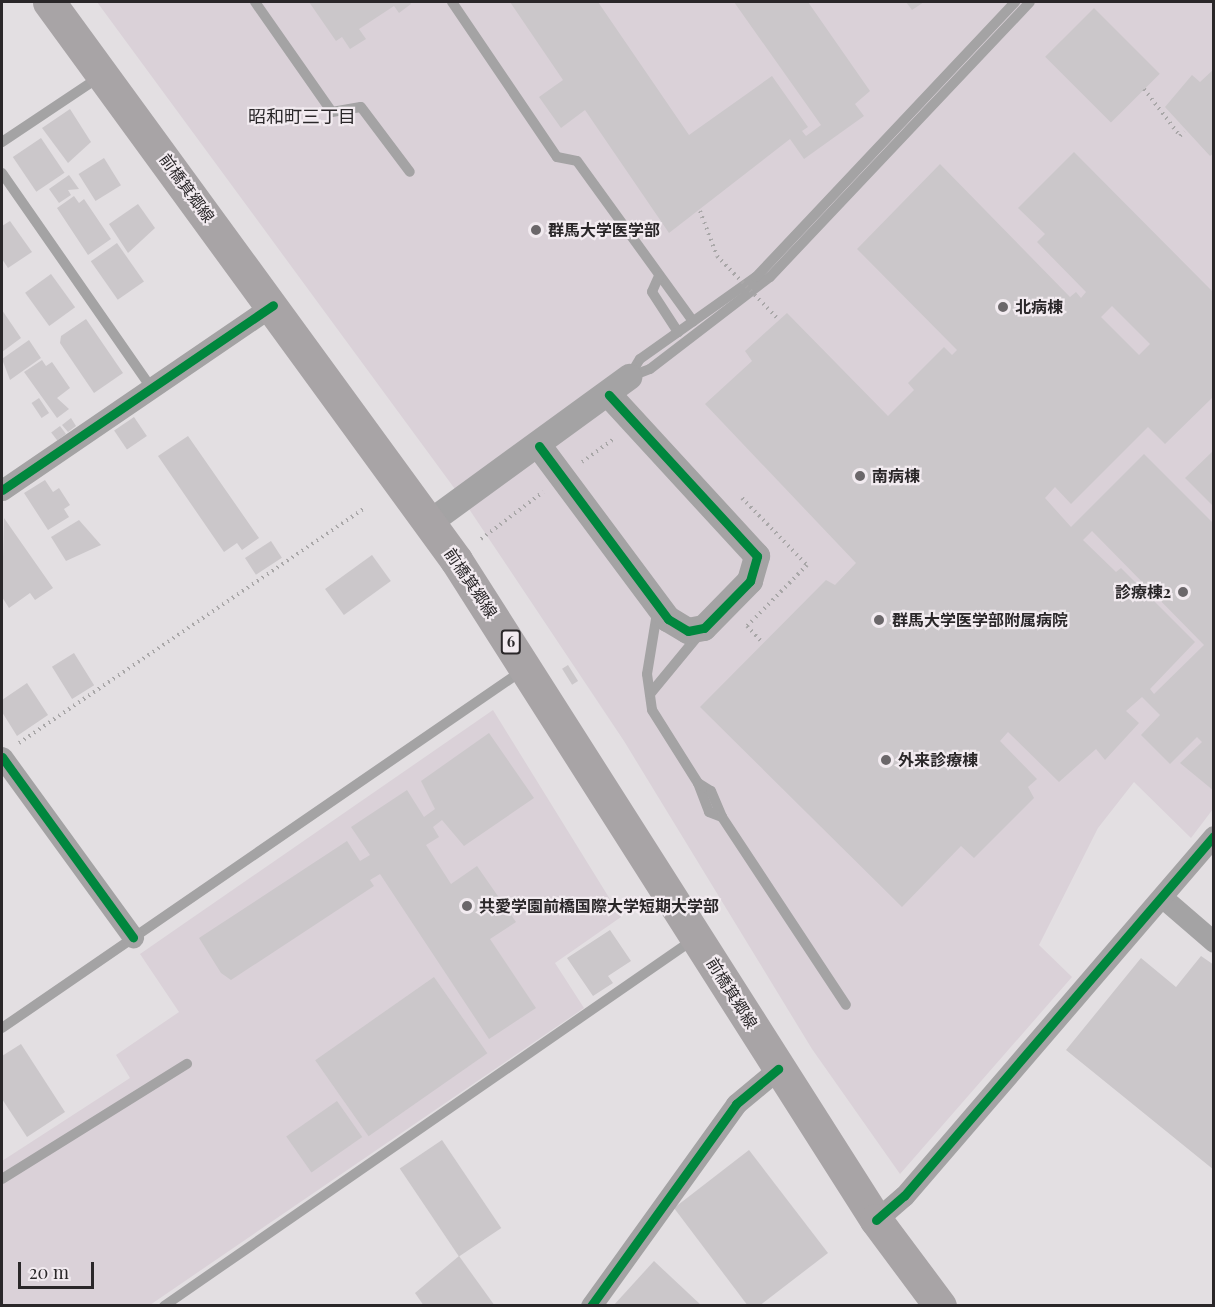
<!DOCTYPE html>
<meta charset="utf-8">
<style>
body{margin:0}
#map{position:relative;width:1215px;height:1307px;overflow:hidden;background:#e3dfe2;font-family:"Playfair Display","Noto Sans JP",serif}
div>[style]{position:absolute}
[style*='--x']{left:calc(var(--x)*1px);top:calc(var(--y)*1px);width:calc(var(--w)*1px);rotate:calc(var(--a)*1deg)}
.built>*{inset:0;background:#dad1d8}
.building>*{inset:0;background:#cbc7ca;transform-origin:0 0}
.path>*{height:4px;margin-top:-2px;transform-origin:0;background:repeating-linear-gradient(90deg,#a9a7a8 0 1.5px,transparent 0 6px)}
.service>*{height:10px;margin:-5px;padding:0 5px;transform-origin:5px;border-radius:5px;background:#a4a3a4}
.minor>*{height:21px;margin:-10.5px;padding:0 10.5px;transform-origin:10.5px;border-radius:10.5px;background:#a4a3a4}
.tertiary>*{height:26px;margin:-13px;padding:0 13px;transform-origin:13px;border-radius:13px;background:#a4a3a4}
.primary>*{height:33px;margin:-16.5px;padding:0 16.5px;transform-origin:16.5px;border-radius:16.5px;background:#a8a4a6}
.path-bridge>*{height:4px;margin-top:-2px;transform-origin:0;background:repeating-linear-gradient(90deg,#a9a7a8 0 1.5px,transparent 0 6px)}
.cycleway>*{height:9px;margin:-4.5px;padding:0 4.5px;transform-origin:4.5px;border-radius:4.5px;background:#00873e}
.dots>*{width:16px;height:16px;translate:-50% -50%;box-sizing:border-box;border:3px solid #f2ebf0;border-radius:50%}
span{translate:-50% -50%;white-space:nowrap;text-align:center;line-height:1.15;-webkit-text-stroke:4.5px #f2ebf0;paint-order:stroke}
.shield-label span{padding:2px 4px;background:#f2ebf0;border:2px solid;border-radius:4px;-webkit-text-stroke-width:0}
.shield-label{font-size:15px;color:#2a2729;font-weight:700}
.street-label{font-size:16px;color:#2a2729}
.poi-label{font-size:16px;color:#2a2729;font-weight:700}
.left{translate:0 -50%;text-align:left}
.right{translate:-100% -50%;text-align:right}
.neighbourhood-label{font-size:18px;color:#2a2729}
.frame{position:absolute;inset:0;border:3px solid #2a2729;pointer-events:none}
.scale{position:absolute;left:18px;top:1262px;width:76px;height:27px;box-sizing:border-box;border:3px solid #2a2729;border-top:0;padding-left:8px;font-size:18px;line-height:21px;white-space:nowrap;color:#2a2729;-webkit-text-stroke:4px #f2ebf0;paint-order:stroke}
</style>
<div id="map">
<div class="built">
<i style="clip-path:polygon(97px 2px,1213px 2px,1213px 809px,1191px 838px,1134px 782px,1098px 828px,1039px 945px,1072px 977px,900px 1174px,812px 1049px,624px 741px,463px 500px)"></i>
<i style="clip-path:polygon(493px 710px,621px 917px,555px 963px,584px 1008px,150px 1305px,2px 1306px,2px 1161px,130px 1078px,116px 1055px,179px 1012px,140px 954px)"></i>
</div>
<div class="building">
<i style="clip-path:polygon(309px 2px,410px 2px,411px 4px,399px 13px,394px 6px,359px 29px,366px 39px,350px 49px,342px 37px,336px 41px)"></i>
<i style="clip-path:polygon(510px 2px,598px 2px,689px 135px,772px 76px,808px 127px,802px 131px,806px 136px,821px 125px,734px 2px,808px 2px,870px 91px,855px 104px,864px 116px,804px 159px,790px 139px,669px 233px,585px 110px,561px 128px,539px 97px,563px 80px)"></i>
<i style="clip-path:polygon(906px 2px,924px 2px,912px 10px)"></i>
<i style="left:1094px;top:8px;width:93px;height:69px;rotate:45deg"></i>
<i style="clip-path:polygon(1214px 69px,1214px 153px,1210px 156px,1165px 107px,1192px 75px,1200px 82px)"></i>
<i style="clip-path:polygon(70px 109px,91px 142px,68px 163px,42px 128px)"></i>
<i style="left:41px;top:138px;width:42px;height:34px;rotate:56deg"></i>
<i style="clip-path:polygon(evenodd,1074px 152px,1214px 293px,1214px 396px,1165px 444px,1148px 427px,1071px 504px,1055px 487px,1045px 498px,1071px 527px,1144px 454px,1214px 524px,1214px 791px,1180px 763px,1202px 742px,1197px 737px,1170px 764px,1141px 735px,1160px 715px,1142px 697px,1126px 711px,1139px 723px,1105px 760px,1096px 749px,1059px 782px,1008px 732px,1000px 741px,1037px 779px,1028px 787px,1034px 798px,974px 858px,961px 846px,902px 907px,700px 707px,826px 580px,835px 585px,856px 563px,705px 404px,752px 361px,745px 351px,787px 313px,888px 416px,914px 390px,908px 383px,944px 347px,952px 355px,957px 350px,857px 249px,940px 164px,1070px 297px,1076px 292px,1081px 298px,1086px 292px,1037px 242px,1045px 234px,1018px 208px,1074px 152px,1112px 306px,1150px 344px,1139px 355px,1101px 317px,1112px 306px,1074px 152px,1092px 531px,1204px 645px,1154px 694px,1150px 689px,1195px 642px,1121px 568px,1116px 572px,1083px 540px,1092px 531px)"></i>
<i style="left:104px;top:158px;width:32px;height:30px;rotate:58deg"></i>
<i style="clip-path:polygon(69px 175px,79px 189px,68px 190px,71px 195px,59px 203px,49px 189px)"></i>
<i style="clip-path:polygon(74px 196px,79px 203px,84px 199px,111px 239px,88px 255px,57px 208px)"></i>
<i style="clip-path:polygon(138px 204px,155px 228px,128px 253px,109px 224px)"></i>
<i style="clip-path:polygon(10px 221px,32px 252px,8px 268px,2px 259px,2px 226px)"></i>
<i style="left:117px;top:243px;width:47px;height:32px;rotate:55deg"></i>
<i style="left:51px;top:274px;width:41px;height:32px;rotate:54deg"></i>
<i style="clip-path:polygon(2px 310px,21px 338px,2px 352px)"></i>
<i style="clip-path:polygon(86px 319px,123px 373px,94px 393px,60px 343px,61px 336px)"></i>
<i style="clip-path:polygon(29px 340px,41px 358px,10px 380px,2px 359px)"></i>
<i style="clip-path:polygon(42px 360px,46px 366px,52px 362px,70px 388px,57px 398px,69px 409px,57px 418px,24px 372px)"></i>
<i style="left:39px;top:398px;width:18px;height:9px;rotate:56deg"></i>
<i style="left:134px;top:417px;width:23px;height:24px;rotate:56deg"></i>
<i style="clip-path:polygon(71px 418px,76px 426px,68px 432px,62px 425px)"></i>
<i style="left:60px;top:426px;width:10px;height:11px;rotate:53deg"></i>
<i style="clip-path:polygon(188px 436px,259px 538px,242px 550px,237px 543px,224px 552px,158px 456px)"></i>
<i style="clip-path:polygon(1214px 450px,1214px 507px,1185px 478px)"></i>
<i style="clip-path:polygon(45px 480px,53px 492px,59px 488px,70px 505px,64px 509px,69px 517px,48px 530px,24px 493px)"></i>
<i style="clip-path:polygon(4px 518px,53px 588px,35px 600px,30px 593px,9px 608px,2px 597px)"></i>
<i style="clip-path:polygon(79px 520px,101px 545px,66px 561px,51px 537px)"></i>
<i style="left:271px;top:541px;width:20px;height:31px;rotate:57deg"></i>
<i style="left:372px;top:555px;width:32px;height:58px;rotate:54deg"></i>
<i style="left:74px;top:653px;width:38px;height:26px;rotate:58deg"></i>
<i style="left:568px;top:665px;width:19px;height:7px;rotate:58deg"></i>
<i style="clip-path:polygon(27px 683px,48px 715px,17px 736px,2px 712px,2px 700px)"></i>
<i style="clip-path:polygon(489px 733px,534px 798px,464px 846px,442px 820px,433px 827px,439px 837px,426px 845px,451px 884px,477px 866px,516px 922px,490px 939px,536px 1008px,489px 1039px,380px 874px,370px 880px,374px 886px,231px 980px,221px 973px,199px 938px,347px 841px,360px 861px,370px 855px,351px 827px,407px 790px,424px 817px,435px 809px,421px 781px)"></i>
<i style="clip-path:polygon(610px 930px,631px 961px,608px 976px,613px 983px,593px 996px,567px 958px)"></i>
<i style="clip-path:polygon(1201px 956px,1214px 965px,1214px 1170px,1066px 1050px,1141px 958px,1176px 987px)"></i>
<i style="left:434px;top:977px;width:93px;height:145px;rotate:55deg"></i>
<i style="clip-path:polygon(21px 1044px,65px 1112px,27px 1137px,2px 1099px,2px 1056px)"></i>
<i style="left:337px;top:1101px;width:44px;height:62px;rotate:55deg"></i>
<i style="left:442px;top:1140px;width:106px;height:51px;rotate:56deg"></i>
<i style="clip-path:polygon(749px 1150px,828px 1253px,759px 1306px,748px 1306px,674px 1208px)"></i>
<i style="clip-path:polygon(459px 1256px,495px 1306px,424px 1306px,415px 1293px)"></i>
<i style="clip-path:polygon(654px 1261px,702px 1306px,613px 1306px)"></i>
</div>
<div class="path">
<i style="--x:1144;--y:89;--w:59;--a:52.5"></i>
<i style="--x:1180;--y:136;--w:6;--a:-51"></i>
<i style="--x:582;--y:462;--w:41;--a:-36"></i>
<i style="--x:742;--y:498;--w:93;--a:45.9"></i>
<i style="--x:807;--y:565;--w:86;--a:134.5"></i>
<i style="--x:747;--y:626;--w:22;--a:47"></i>
<i style="--x:481;--y:539;--w:78;--a:-37.2"></i>
<i style="--x:19;--y:743;--w:416;--a:-34.2"></i>
</div>
<div class="service">
<i style="--x:255;--y:2;--w:134;--a:55"></i>
<i style="--x:332;--y:112;--w:29;--a:-10"></i>
<i style="--x:361;--y:107;--w:81;--a:53"></i>
<i style="--x:452;--y:2;--w:187;--a:55.9"></i>
<i style="--x:557;--y:157;--w:20;--a:11"></i>
<i style="--x:577;--y:161;--w:198;--a:54.1"></i>
<i style="--x:2;--y:142;--w:115;--a:-33.7"></i>
<i style="--x:2;--y:173;--w:261;--a:55.2"></i>
<i style="--x:659;--y:276;--w:17;--a:114"></i>
<i style="--x:652;--y:292;--w:48;--a:57"></i>
<i style="--x:629;--y:377;--w:22;--a:-21"></i>
<i style="--x:650;--y:369;--w:151;--a:-37.5"></i>
<i style="--x:770;--y:277;--w:378;--a:-46.6"></i>
<i style="--x:629;--y:377;--w:21;--a:-59"></i>
<i style="--x:640;--y:359;--w:142;--a:-35.3"></i>
<i style="--x:756;--y:277;--w:378;--a:-46.7"></i>
<i style="--x:657;--y:613;--w:62;--a:99.3"></i>
<i style="--x:647;--y:674;--w:36;--a:82"></i>
<i style="--x:652;--y:710;--w:86;--a:57.8"></i>
<i style="--x:698;--y:783;--w:31;--a:69"></i>
<i style="--x:709;--y:812;--w:14;--a:21"></i>
<i style="--x:650;--y:694;--w:82;--a:-50.5"></i>
<i style="--x:698;--y:783;--w:15;--a:32"></i>
<i style="--x:711;--y:791;--w:28;--a:67"></i>
<i style="--x:722;--y:817;--w:225;--a:56.6"></i>
<i style="--x:2;--y:1028;--w:632;--a:-34.49"></i>
<i style="--x:2;--y:1179;--w:218;--a:-31.9"></i>
<i style="--x:164;--y:1306;--w:645;--a:-34.7"></i>
</div>
<div class="minor">
<i style="--x:2;--y:490;--w:328;--a:-34.3"></i>
<i style="--x:2;--y:757;--w:223;--a:54"></i>
<i style="--x:1163;--y:898;--w:67;--a:40.8"></i>
<i style="--x:876;--y:1220;--w:37;--a:-41"></i>
<i style="--x:904;--y:1196;--w:475;--a:-49.3"></i>
<i style="--x:591;--y:1306;--w:249;--a:-54.3"></i>
<i style="--x:736;--y:1104;--w:55;--a:-39.8"></i>
</div>
<div class="tertiary">
<i style="--x:539;--y:446;--w:216;--a:53.3"></i>
<i style="--x:668;--y:619;--w:23;--a:31"></i>
<i style="--x:688;--y:631;--w:16;--a:-11"></i>
<i style="--x:704;--y:628;--w:66;--a:-45.6"></i>
<i style="--x:750;--y:581;--w:26;--a:-74"></i>
<i style="--x:757;--y:556;--w:219;--a:-132.6"></i>
<i style="--x:429;--y:523;--w:248;--a:-36.1"></i>
</div>
<div class="primary">
<i style="--x:49;--y:2;--w:691;--a:53.89"></i>
<i style="--x:456;--y:560;--w:782;--a:57.53"></i>
<i style="--x:876;--y:1220;--w:107;--a:53.3"></i>
</div>
<div class="path-bridge">
<i style="--x:700;--y:211;--w:48;--a:69.3"></i>
<i style="--x:717;--y:256;--w:89;--a:45.9"></i>
</div>
<div class="cycleway">
<i style="--x:539;--y:446;--w:216;--a:53.3"></i>
<i style="--x:668;--y:619;--w:23;--a:31"></i>
<i style="--x:688;--y:631;--w:16;--a:-11"></i>
<i style="--x:704;--y:628;--w:66;--a:-45.6"></i>
<i style="--x:750;--y:581;--w:26;--a:-74"></i>
<i style="--x:757;--y:556;--w:219;--a:-132.6"></i>
<i style="--x:2;--y:490;--w:328;--a:-34.3"></i>
<i style="--x:2;--y:757;--w:223;--a:54"></i>
<i style="--x:876;--y:1220;--w:37;--a:-41"></i>
<i style="--x:904;--y:1196;--w:475;--a:-49.3"></i>
<i style="--x:591;--y:1306;--w:249;--a:-54.3"></i>
<i style="--x:736;--y:1104;--w:55;--a:-39.8"></i>
</div>
<div class="dots">
<i style="left:536px;top:230px;background:#6b676a"></i>
<i style="left:1003px;top:307px;background:#6b676a"></i>
<i style="left:860px;top:476px;background:#6b676a"></i>
<i style="left:1183px;top:592px;background:#6b676a"></i>
<i style="left:879px;top:620px;background:#6b676a"></i>
<i style="left:886px;top:760px;background:#6b676a"></i>
<i style="left:467px;top:906px;background:#6b676a"></i>
</div>
<div class="shield-label">
<span style="left:511px;top:642px">6</span>
</div>
<div class="street-label">
<span style="left:187px;top:188px;rotate:54deg">前橋箕郷線</span>
<span style="left:471px;top:583px;rotate:56deg">前橋箕郷線</span>
<span style="left:732px;top:993px;rotate:58deg">前橋箕郷線</span>
</div>
<div class="poi-label">
<span class="left" style="left:548px;top:230px">群馬大学医学部</span>
<span class="left" style="left:1015px;top:307px">北病棟</span>
<span class="left" style="left:872px;top:476px">南病棟</span>
<span class="right" style="left:1171px;top:592px">診療棟2</span>
<span class="left" style="left:892px;top:620px">群馬大学医学部附属病院</span>
<span class="left" style="left:898px;top:760px">外来診療棟</span>
<span class="left" style="left:479px;top:906px">共愛学園前橋国際大学短期大学部</span>
</div>
<div class="neighbourhood-label">
<span style="left:302px;top:116px">昭和町三丁目</span>
</div>
<div class="frame"></div>
<div class="scale">20 m</div>
</div>
